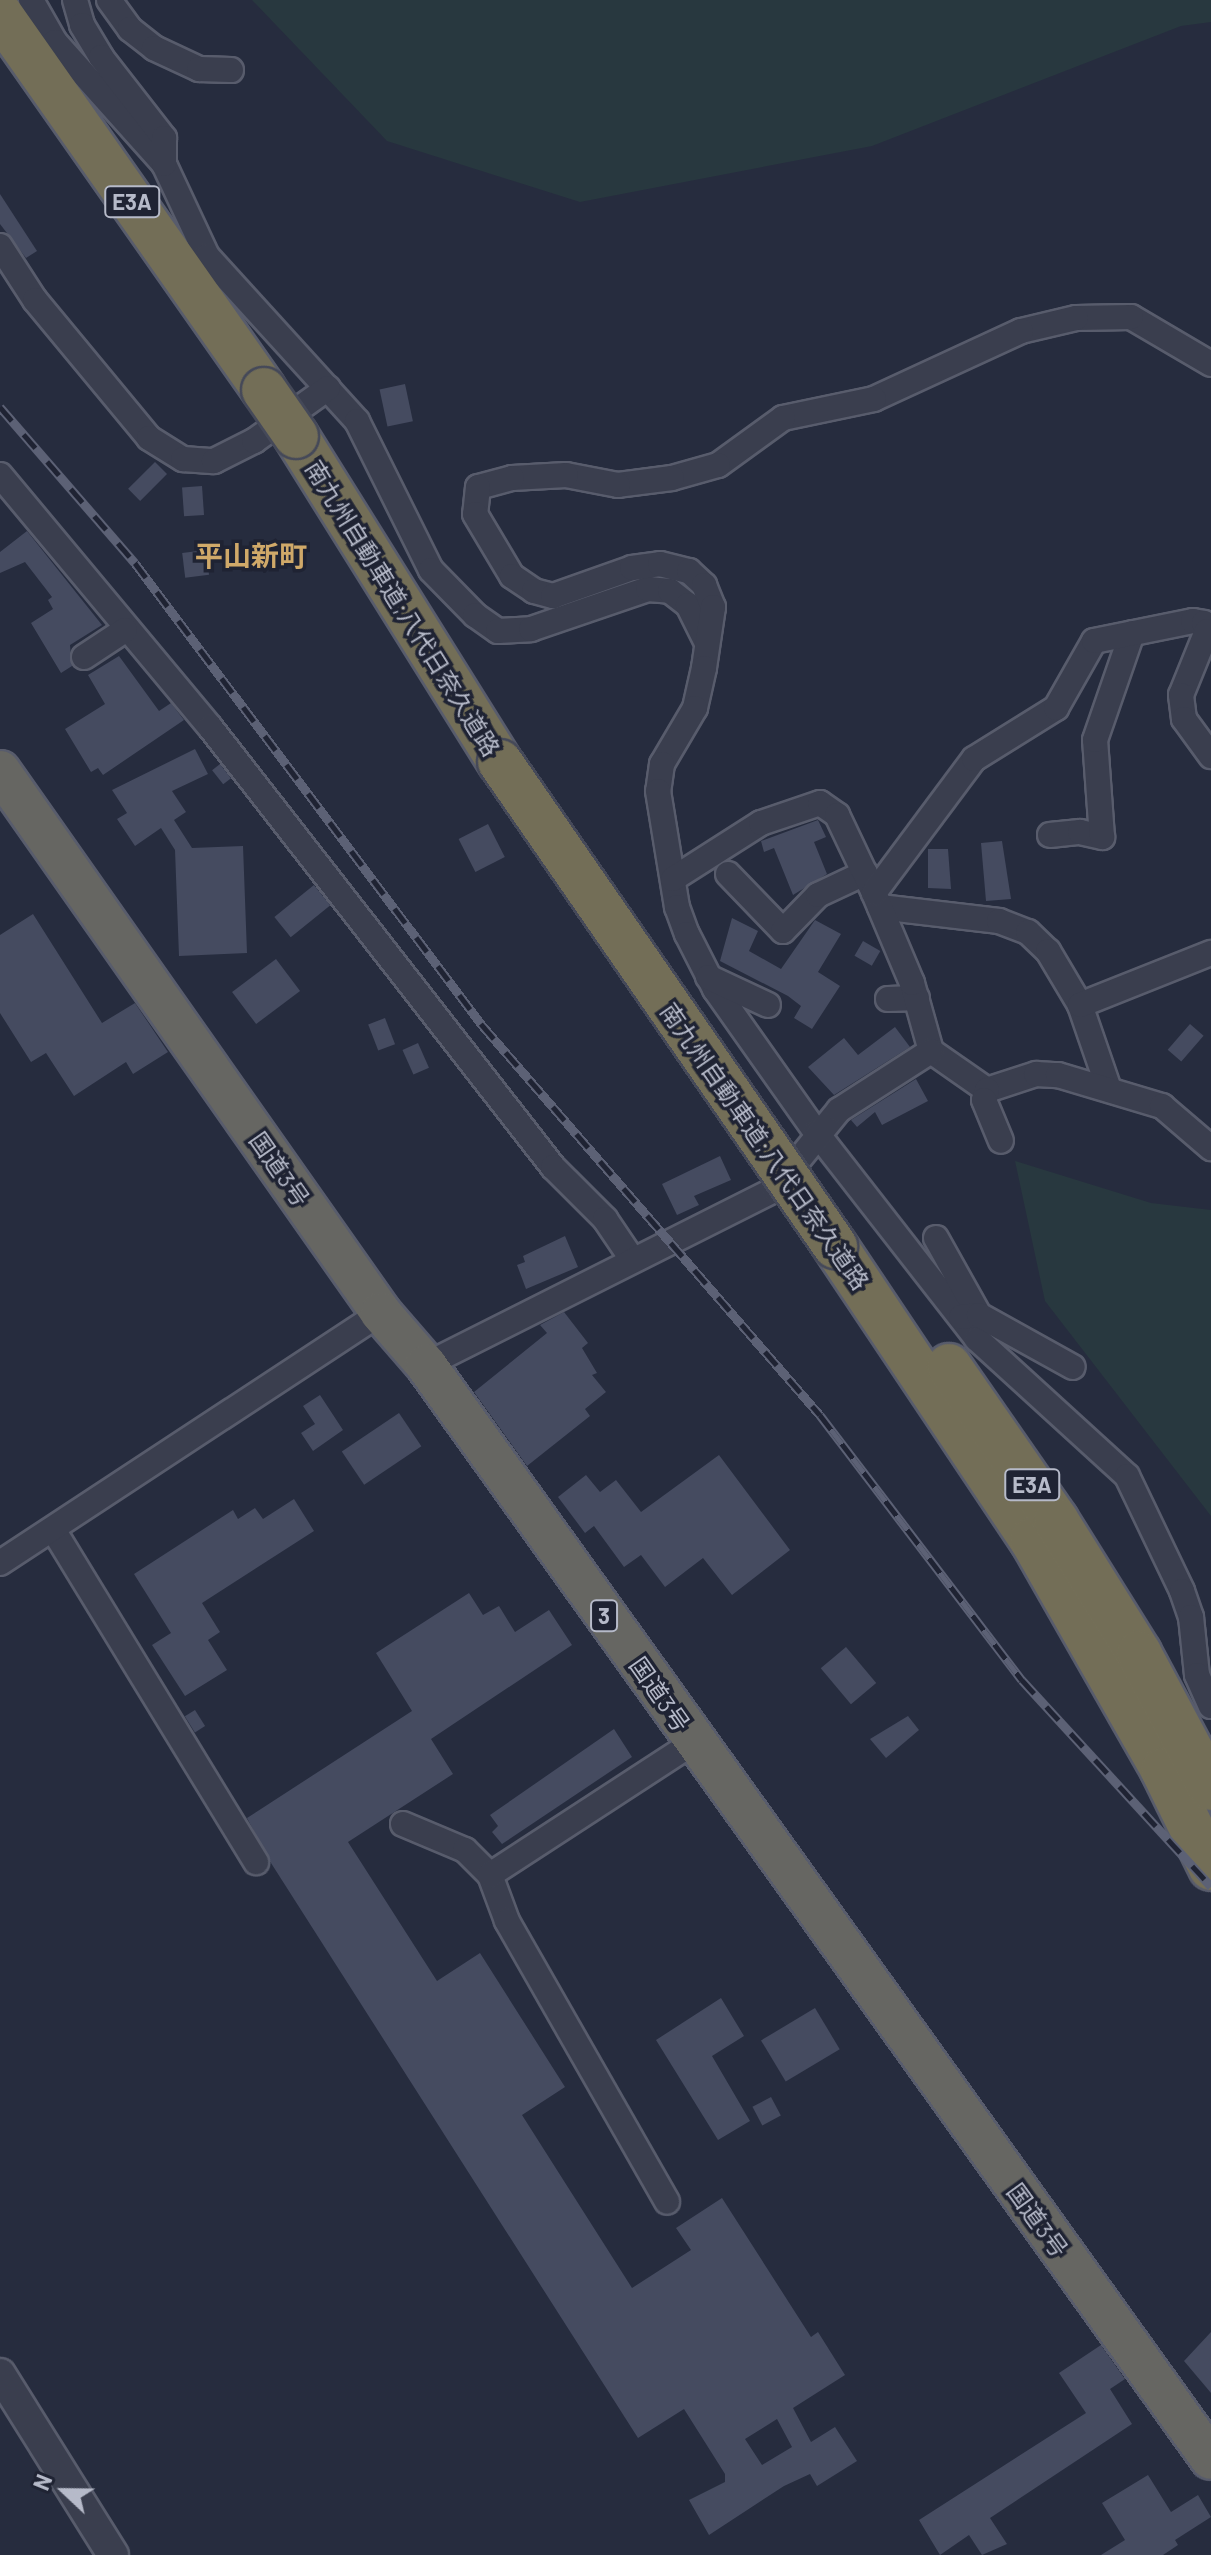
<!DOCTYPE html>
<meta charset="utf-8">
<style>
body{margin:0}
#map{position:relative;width:1211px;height:2555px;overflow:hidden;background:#262c3e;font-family:Barlow,"Noto Sans JP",sans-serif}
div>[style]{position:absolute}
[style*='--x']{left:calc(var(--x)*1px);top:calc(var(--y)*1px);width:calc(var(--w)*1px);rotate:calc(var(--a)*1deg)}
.green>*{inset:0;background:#28383f}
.building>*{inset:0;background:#454b60;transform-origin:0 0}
.roads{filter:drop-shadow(2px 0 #585c6c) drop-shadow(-2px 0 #585c6c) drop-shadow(0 2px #585c6c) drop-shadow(0 -2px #585c6c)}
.minor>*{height:24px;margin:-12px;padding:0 12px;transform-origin:12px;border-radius:12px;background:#3a3e4e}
.tertiary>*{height:30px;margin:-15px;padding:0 15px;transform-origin:15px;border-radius:15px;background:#3a3e4e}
.trunk>*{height:40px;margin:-20px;padding:0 20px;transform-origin:20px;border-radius:20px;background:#666662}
.motorway>*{height:44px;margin:-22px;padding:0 22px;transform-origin:22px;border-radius:22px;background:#736e57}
.rail>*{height:9px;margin-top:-4.5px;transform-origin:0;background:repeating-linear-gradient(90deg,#1f2333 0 18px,#5c6175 0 36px);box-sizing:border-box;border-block:2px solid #5c6175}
.bridges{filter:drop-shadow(2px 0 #454959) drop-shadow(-2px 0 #454959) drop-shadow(0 2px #454959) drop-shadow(0 -2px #454959)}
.motorway-bridge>*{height:44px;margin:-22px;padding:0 22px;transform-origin:22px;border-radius:22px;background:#736e57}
span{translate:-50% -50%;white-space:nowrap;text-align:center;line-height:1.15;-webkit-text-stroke:7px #1f2333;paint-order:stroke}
.shield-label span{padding:2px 6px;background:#1f2333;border:2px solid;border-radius:6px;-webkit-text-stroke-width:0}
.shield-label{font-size:22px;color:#b6bac9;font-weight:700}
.street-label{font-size:24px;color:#b6bac9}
.quarter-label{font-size:28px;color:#d0a969;font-weight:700}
.north{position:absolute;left:24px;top:2451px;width:80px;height:80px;-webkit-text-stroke:6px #1f2333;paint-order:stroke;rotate:292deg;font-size:22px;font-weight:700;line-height:32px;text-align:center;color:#b6bac9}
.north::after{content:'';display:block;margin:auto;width:28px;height:36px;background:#b6bac9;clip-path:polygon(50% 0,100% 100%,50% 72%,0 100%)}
</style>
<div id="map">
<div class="green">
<i style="clip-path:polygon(252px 0,1211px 0,1211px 22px,1181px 26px,872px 146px,580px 202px,387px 141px)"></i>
<i style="clip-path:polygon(1015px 1161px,1151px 1203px,1211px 1210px,1211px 1516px,1045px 1301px)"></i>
</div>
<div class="building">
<i style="clip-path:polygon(0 194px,37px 251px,26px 258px,0 224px)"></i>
<i style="left:405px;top:384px;width:38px;height:26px;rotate:78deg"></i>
<i style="left:155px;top:462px;width:17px;height:38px;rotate:45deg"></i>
<i style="left:202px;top:486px;width:29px;height:20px;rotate:86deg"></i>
<i style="clip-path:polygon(27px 531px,102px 625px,70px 645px,72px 666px,61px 673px,31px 623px,53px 609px,48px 600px,52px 597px,25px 562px,0 573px,0 552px)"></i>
<i style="left:206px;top:550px;width:25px;height:24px;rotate:83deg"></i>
<i style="clip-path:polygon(119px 656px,159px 711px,171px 703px,184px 720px,103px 775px,98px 768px,91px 772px,65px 729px,105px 704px,88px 675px)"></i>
<i style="clip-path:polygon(195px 749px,208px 774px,172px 791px,186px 812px,174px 820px,192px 848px,243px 846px,247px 953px,179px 956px,175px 850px,161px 828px,135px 846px,117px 819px,127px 813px,112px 790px)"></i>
<i style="left:220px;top:764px;width:18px;height:10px;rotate:52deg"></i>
<i style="clip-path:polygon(818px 820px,826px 837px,814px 842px,827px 874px,793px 895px,774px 848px,764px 852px,761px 841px)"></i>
<i style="left:488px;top:824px;width:37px;height:33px;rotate:63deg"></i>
<i style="clip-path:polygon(1002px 841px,1011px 899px,986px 901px,981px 843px)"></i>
<i style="clip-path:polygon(928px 849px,948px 849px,951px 889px,928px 888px)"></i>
<i style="left:314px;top:885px;width:26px;height:51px;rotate:51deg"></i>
<i style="clip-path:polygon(33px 914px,102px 1023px,135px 1003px,168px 1052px,133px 1074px,126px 1062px,74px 1096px,46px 1053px,31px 1062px,0 1013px,0 935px)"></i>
<i style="clip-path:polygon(732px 918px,758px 931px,749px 951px,781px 969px,815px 920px,841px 934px,818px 972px,840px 986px,812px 1029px,794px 1018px,801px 1006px,788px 996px,720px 961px)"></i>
<i style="left:863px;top:941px;width:20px;height:17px;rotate:30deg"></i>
<i style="left:276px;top:959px;width:40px;height:55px;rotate:53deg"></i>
<i style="left:385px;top:1018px;width:28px;height:18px;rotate:69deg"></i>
<i style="left:1190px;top:1024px;width:18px;height:34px;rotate:41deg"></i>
<i style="clip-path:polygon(895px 1027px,910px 1047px,834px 1095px,808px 1067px,844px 1038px,858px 1055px)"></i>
<i style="left:418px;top:1043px;width:27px;height:17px;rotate:66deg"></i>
<i style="clip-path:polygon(916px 1079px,928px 1101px,882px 1125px,875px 1112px,857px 1127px,851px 1120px)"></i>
<i style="clip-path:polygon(720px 1156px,731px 1180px,694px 1196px,699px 1205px,677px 1215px,662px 1184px)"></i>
<i style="clip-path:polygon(565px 1236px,578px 1267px,526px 1289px,517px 1265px,525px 1262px,523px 1256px)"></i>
<i style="clip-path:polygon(564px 1312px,588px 1343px,582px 1348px,597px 1373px,592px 1375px,606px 1392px,585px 1409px,590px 1416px,527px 1466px,474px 1392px,547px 1333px,540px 1325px)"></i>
<i style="clip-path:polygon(320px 1395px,343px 1430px,313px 1451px,301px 1433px,315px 1424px,303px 1406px)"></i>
<i style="left:399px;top:1413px;width:40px;height:69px;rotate:56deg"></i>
<i style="clip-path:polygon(719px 1455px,790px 1550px,732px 1595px,703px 1558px,665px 1587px,641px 1555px,624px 1567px,594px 1526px,585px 1533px,558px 1497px,586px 1475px,600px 1492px,616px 1480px,641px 1512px)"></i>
<i style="clip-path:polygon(294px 1499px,314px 1531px,202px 1603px,220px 1632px,208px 1640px,227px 1670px,185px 1696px,152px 1645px,171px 1633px,134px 1574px,233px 1510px,238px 1519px,255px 1508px,263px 1519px)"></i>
<i style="clip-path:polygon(evenodd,469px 1593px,483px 1615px,499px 1606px,515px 1632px,549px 1610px,572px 1645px,431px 1739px,453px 1774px,348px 1842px,437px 1981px,480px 1953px,565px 2087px,522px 2115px,632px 2288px,691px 2250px,676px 2228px,722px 2198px,811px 2337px,818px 2332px,845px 2375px,793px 2408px,811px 2442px,835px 2427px,857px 2461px,817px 2486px,810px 2474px,784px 2486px,709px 2535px,689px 2500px,725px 2482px,725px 2474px,684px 2409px,638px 2438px,271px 1863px,247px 1818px,412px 1711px,376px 1653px,469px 1593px,777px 2419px,792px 2447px,762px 2465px,745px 2439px,777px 2419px)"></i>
<i style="left:846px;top:1647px;width:47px;height:33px;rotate:50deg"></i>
<i style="left:195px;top:1710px;width:19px;height:12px;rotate:58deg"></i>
<i style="clip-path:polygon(908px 1716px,919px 1730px,886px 1758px,870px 1739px)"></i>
<i style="clip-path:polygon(614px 1729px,632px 1757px,502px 1844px,492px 1832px,498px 1826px,490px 1815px)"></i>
<i style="clip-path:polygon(721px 1998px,744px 2036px,712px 2056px,750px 2121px,718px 2140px,656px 2040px)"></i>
<i style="left:815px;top:2008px;width:48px;height:63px;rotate:59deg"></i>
<i style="left:771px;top:2097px;width:21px;height:21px;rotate:62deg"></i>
<i style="clip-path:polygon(1211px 2332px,1211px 2393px,1184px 2361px)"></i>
<i style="clip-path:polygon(1101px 2345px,1125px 2379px,1110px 2389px,1132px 2424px,990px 2518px,1007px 2544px,982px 2555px,969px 2535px,940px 2555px,919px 2520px,1086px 2413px,1059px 2373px)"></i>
<i style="clip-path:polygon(1148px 2475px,1171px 2512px,1198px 2495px,1211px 2517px,1175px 2540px,1178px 2545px,1163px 2555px,1101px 2555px,1125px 2540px,1102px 2503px)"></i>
</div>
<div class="roads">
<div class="minor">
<i style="--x:31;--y:0;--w:48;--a:60.3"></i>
<i style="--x:55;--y:42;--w:164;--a:48.2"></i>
<i style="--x:164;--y:164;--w:102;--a:64.9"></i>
<i style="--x:207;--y:256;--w:223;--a:47.7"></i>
<i style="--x:357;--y:421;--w:166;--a:63.6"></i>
<i style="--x:431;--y:570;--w:63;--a:45.6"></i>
<i style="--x:475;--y:615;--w:28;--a:35"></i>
<i style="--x:498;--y:631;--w:33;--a:-3"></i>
<i style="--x:531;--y:629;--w:124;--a:-18.9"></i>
<i style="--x:648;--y:589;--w:22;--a:5"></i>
<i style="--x:670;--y:591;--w:23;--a:38"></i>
<i style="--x:688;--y:605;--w:40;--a:63.4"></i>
<i style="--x:75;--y:0;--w:26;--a:74"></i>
<i style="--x:82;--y:25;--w:37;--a:59"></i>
<i style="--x:101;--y:57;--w:103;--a:52.1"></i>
<i style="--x:164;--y:138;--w:26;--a:90"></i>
<i style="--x:109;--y:0;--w:36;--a:54"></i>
<i style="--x:130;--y:29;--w:31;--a:38"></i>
<i style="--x:154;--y:48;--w:50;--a:25"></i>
<i style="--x:199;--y:69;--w:32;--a:2"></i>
<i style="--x:0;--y:246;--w:64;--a:57.1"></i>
<i style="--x:35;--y:300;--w:179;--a:50.4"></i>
<i style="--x:149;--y:438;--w:40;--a:32"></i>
<i style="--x:183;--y:459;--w:31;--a:4"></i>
<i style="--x:214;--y:461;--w:45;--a:-26.6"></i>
<i style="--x:254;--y:441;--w:91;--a:-35.6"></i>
<i style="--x:1211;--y:364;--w:93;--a:-149.6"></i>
<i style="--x:1131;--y:317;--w:55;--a:179"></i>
<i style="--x:1076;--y:318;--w:57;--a:166.7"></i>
<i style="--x:1021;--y:331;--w:162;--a:155.2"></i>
<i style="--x:874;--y:399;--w:93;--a:168.2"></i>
<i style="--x:783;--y:418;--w:80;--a:144.1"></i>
<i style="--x:718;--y:465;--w:48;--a:164.2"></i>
<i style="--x:672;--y:478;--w:54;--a:172.6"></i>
<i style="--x:618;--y:485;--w:53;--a:-169.1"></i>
<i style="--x:566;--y:475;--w:54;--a:176.8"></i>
<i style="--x:512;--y:478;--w:35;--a:165"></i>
<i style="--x:478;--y:487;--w:27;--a:96"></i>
<i style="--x:475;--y:514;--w:72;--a:59.2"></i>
<i style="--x:512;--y:576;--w:27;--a:34"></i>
<i style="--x:534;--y:591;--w:20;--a:15"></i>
<i style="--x:553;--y:596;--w:84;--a:-19.5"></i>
<i style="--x:632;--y:568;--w:28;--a:-8"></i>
<i style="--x:660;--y:564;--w:30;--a:14"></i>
<i style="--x:689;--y:571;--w:21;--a:43"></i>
<i style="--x:704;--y:585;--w:24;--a:68"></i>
<i style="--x:713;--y:607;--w:62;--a:98.4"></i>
<i style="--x:704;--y:668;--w:41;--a:102.7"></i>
<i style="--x:695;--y:708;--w:65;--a:120.5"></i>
<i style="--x:662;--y:764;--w:27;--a:98"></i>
<i style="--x:658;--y:791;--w:118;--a:80.7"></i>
<i style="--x:677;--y:907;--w:29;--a:70"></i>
<i style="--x:687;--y:934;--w:62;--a:63"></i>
<i style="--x:715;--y:989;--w:175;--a:54.8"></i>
<i style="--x:816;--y:1132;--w:262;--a:52.1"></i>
<i style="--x:977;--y:1339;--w:203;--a:42.4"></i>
<i style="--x:1127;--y:1476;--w:127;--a:64.4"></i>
<i style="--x:1182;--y:1591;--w:28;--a:71"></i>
<i style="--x:1191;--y:1617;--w:58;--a:84.1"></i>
<i style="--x:1197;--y:1675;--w:34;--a:66"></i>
<i style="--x:0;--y:475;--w:328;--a:50.2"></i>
<i style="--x:210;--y:727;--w:558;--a:52.06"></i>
<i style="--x:553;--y:1167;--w:74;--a:45"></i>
<i style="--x:605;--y:1219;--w:48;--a:56"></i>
<i style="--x:84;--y:657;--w:49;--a:-33.4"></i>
<i style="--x:1050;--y:835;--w:30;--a:-6"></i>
<i style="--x:1080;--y:832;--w:23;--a:13"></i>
<i style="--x:1102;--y:837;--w:97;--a:-94.1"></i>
<i style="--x:1095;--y:740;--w:113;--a:-70.9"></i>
<i style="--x:728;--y:874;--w:79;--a:46"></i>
<i style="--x:783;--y:931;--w:50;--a:-45.8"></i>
<i style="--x:818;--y:895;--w:52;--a:-25.1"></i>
<i style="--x:673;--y:879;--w:104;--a:-32.5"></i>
<i style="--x:761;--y:823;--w:62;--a:-18.7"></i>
<i style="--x:820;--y:803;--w:21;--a:35"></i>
<i style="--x:837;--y:815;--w:86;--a:64.6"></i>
<i style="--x:880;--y:907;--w:120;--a:6.7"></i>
<i style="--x:999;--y:921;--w:31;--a:21"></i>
<i style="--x:1028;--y:932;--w:28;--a:44"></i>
<i style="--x:1048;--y:951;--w:63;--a:59.3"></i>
<i style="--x:1080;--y:1005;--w:89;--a:71"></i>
<i style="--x:708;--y:977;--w:66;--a:25"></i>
<i style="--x:888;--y:999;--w:29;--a:-2"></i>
<i style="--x:1080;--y:1005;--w:141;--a:-21.7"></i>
<i style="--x:931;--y:1051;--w:71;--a:-105.6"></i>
<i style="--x:912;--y:983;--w:98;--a:-112.9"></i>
<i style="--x:874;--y:893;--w:167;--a:-53.3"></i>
<i style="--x:974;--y:759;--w:97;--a:-31.9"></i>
<i style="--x:1056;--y:708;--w:77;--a:-60.4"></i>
<i style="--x:1094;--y:641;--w:101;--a:-11.4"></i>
<i style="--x:1193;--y:621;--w:11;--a:10"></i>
<i style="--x:1204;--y:623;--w:9;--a:69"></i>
<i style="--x:1207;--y:631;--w:69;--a:112.1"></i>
<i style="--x:1181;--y:695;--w:24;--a:83"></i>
<i style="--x:1184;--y:719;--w:46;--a:53.9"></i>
<i style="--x:931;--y:1051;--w:68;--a:34.9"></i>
<i style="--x:987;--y:1090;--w:52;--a:-18.1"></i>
<i style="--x:1036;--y:1074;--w:22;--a:3"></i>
<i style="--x:1058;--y:1075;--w:109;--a:16.6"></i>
<i style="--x:1162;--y:1106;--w:65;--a:40.6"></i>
<i style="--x:987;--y:1090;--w:10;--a:107"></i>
<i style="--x:984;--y:1100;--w:44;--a:67.5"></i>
<i style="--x:936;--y:1238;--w:88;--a:60.8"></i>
<i style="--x:979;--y:1315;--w:18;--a:174"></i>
<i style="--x:979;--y:1315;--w:107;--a:29"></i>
<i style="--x:426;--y:1365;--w:390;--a:-26.7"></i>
<i style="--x:774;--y:1190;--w:103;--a:-50.9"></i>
<i style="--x:839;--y:1110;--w:109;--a:-32.7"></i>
<i style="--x:54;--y:1531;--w:388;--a:58.6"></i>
<i style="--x:0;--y:1563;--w:456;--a:-33.3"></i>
<i style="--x:403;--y:1824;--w:67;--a:22.8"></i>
<i style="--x:465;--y:1850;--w:35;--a:45"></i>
<i style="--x:490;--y:1875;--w:49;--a:69.7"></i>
<i style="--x:507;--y:1921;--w:323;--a:60.3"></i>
<i style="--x:490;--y:1875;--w:244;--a:-33.1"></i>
</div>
<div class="tertiary">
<i style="--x:0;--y:2374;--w:213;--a:58"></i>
</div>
<div class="trunk">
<i style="--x:0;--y:771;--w:663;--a:54.89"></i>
<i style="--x:381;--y:1313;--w:69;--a:49.1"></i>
<i style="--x:426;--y:1365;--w:1346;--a:54.34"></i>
</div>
<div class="motorway">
<i style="--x:0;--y:14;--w:459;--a:54.9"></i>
<i style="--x:296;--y:436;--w:385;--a:58"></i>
<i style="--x:835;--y:1246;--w:354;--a:56.2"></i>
<i style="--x:1032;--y:1540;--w:265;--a:60.3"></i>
<i style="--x:1163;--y:1770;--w:109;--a:63.9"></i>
<i style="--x:949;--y:1366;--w:188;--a:55.2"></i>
<i style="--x:1056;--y:1520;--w:157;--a:58"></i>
<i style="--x:1139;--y:1653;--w:153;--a:61.9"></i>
</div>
</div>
<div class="rail">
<i style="--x:0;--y:407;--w:206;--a:49.1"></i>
<i style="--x:135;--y:563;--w:578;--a:53.09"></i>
<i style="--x:482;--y:1025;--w:516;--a:49.09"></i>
<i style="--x:820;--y:1415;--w:333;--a:52.7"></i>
<i style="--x:1022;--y:1680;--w:280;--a:47.5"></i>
</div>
<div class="bridges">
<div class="motorway-bridge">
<i style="--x:264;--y:390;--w:56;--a:55.2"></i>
<i style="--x:500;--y:762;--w:589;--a:55.31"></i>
</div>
</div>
<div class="shield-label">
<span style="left:132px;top:202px">E3A</span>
<span style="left:1032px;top:1485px">E3A</span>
<span style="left:604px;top:1616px">3</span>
</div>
<div class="street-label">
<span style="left:403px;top:608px;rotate:58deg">南九州自動車道;八代日奈久道路</span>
<span style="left:765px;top:1146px;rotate:55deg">南九州自動車道;八代日奈久道路</span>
<span style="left:280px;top:1169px;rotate:55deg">国道3号</span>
<span style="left:660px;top:1694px;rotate:55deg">国道3号</span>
<span style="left:1038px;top:2220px;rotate:54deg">国道3号</span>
</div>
<div class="quarter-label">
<span style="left:251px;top:555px">平山新町</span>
</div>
<div class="north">N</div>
</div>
